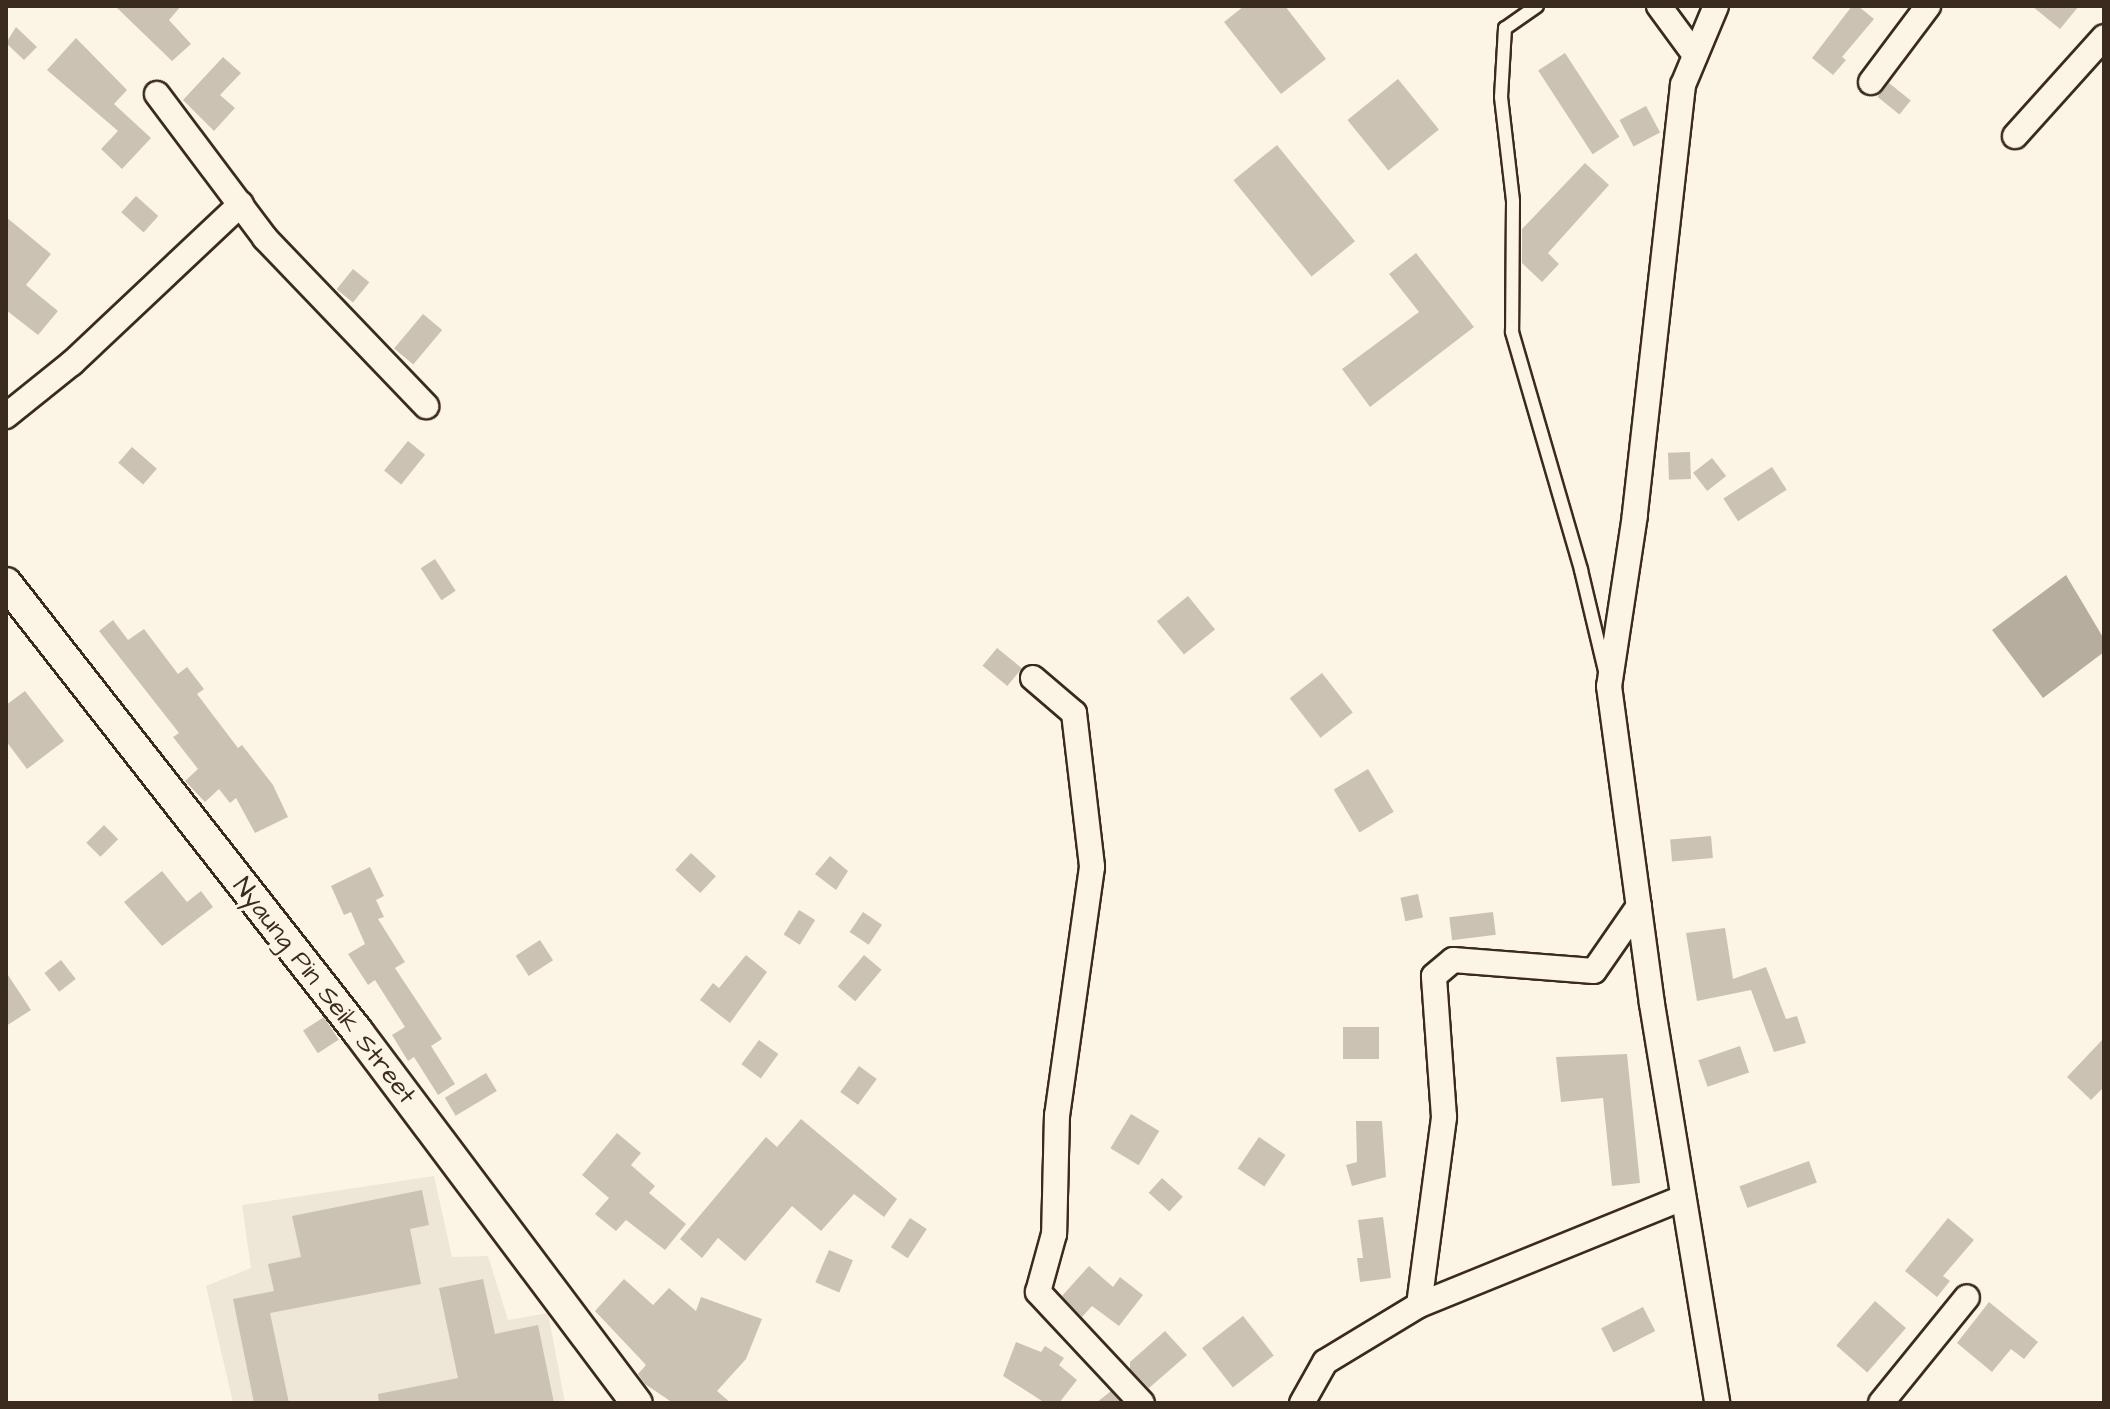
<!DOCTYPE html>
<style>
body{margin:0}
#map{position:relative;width:2110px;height:1409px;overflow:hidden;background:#fcf5e5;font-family:"Architects Daughter",sans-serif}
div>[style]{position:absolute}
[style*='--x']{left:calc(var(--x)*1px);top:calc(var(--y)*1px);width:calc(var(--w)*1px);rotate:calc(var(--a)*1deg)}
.built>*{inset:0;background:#eee6d6}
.water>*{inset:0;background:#b7ad9e}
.building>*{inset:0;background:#ccc2b3;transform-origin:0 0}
.roads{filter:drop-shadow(2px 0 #3b2a1e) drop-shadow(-2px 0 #3b2a1e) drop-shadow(0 2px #3b2a1e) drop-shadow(0 -2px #3b2a1e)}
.service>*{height:12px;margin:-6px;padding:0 6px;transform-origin:6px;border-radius:6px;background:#fcf5e5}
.minor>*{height:24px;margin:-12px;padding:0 12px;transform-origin:12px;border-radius:12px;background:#fcf5e5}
.tertiary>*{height:30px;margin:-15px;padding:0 15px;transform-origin:15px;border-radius:15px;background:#fcf5e5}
span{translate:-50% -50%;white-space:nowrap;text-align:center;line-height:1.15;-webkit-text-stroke:6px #fcf5e5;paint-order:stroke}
.street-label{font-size:26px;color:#3b2a1e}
.frame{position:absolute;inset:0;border:8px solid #3b2a1e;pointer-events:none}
</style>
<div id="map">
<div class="built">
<i style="clip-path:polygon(434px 1176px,452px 1257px,488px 1256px,508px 1320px,548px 1313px,565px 1403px,233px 1403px,206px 1286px,251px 1268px,242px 1205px)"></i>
</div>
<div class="water">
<i style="clip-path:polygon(2066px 575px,2104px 639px,2104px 652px,2043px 698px,1992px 630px)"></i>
</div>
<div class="building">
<i style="clip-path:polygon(115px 6px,181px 6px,169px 20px,191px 44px,172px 61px)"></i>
<i style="clip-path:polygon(1244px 6px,1285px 6px,1326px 59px,1281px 94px,1224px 22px)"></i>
<i style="clip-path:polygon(1852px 6px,1858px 6px,1874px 19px,1842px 57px,1846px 60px,1833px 75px,1812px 58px)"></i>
<i style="clip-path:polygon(2032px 6px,2079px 6px,2060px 29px)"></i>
<i style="clip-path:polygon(16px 27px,37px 47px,24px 60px,6px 43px)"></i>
<i style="clip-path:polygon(76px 38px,127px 90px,114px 104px,151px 138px,122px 169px,101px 149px,118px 131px,47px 70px)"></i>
<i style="left:1565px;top:53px;width:100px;height:32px;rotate:57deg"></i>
<i style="clip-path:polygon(223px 57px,241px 73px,220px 95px,235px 108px,214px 131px,183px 100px)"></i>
<i style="left:1398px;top:79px;width:65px;height:65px;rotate:51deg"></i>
<i style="left:1889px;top:83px;width:28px;height:18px;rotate:39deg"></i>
<i style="left:1646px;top:106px;width:30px;height:30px;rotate:62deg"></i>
<i style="left:1277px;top:145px;width:124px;height:56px;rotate:51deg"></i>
<i style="clip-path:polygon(1585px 163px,1609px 185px,1548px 253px,1559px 264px,1542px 282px,1522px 263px,1522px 229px)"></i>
<i style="left:136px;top:196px;width:30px;height:22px;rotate:42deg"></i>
<i style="clip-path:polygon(6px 217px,51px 254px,26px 285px,58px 311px,38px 335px,6px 310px)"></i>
<i style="clip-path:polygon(1416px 253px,1474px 327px,1370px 407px,1342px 369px,1419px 312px,1389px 274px)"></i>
<i style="left:353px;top:269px;width:21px;height:26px;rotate:39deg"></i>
<i style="left:423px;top:314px;width:25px;height:45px;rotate:40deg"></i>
<i style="left:408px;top:441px;width:22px;height:38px;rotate:39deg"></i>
<i style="left:132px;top:447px;width:33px;height:21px;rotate:41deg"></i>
<i style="left:1690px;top:452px;width:27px;height:22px;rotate:88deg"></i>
<i style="left:1712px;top:458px;width:23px;height:24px;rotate:52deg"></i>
<i style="left:1772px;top:467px;width:27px;height:58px;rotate:57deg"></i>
<i style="left:435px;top:559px;width:38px;height:17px;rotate:57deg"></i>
<i style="left:1188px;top:596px;width:43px;height:40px;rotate:51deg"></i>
<i style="clip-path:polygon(113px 620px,128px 640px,144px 629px,178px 674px,187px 667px,204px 689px,197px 694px,238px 748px,242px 745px,273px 785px,288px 817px,255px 833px,236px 798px,230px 803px,219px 789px,205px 802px,185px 781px,198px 769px,173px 737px,179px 733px,99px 631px)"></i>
<i style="left:997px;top:648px;width:32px;height:23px;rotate:39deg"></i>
<i style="left:1322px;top:673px;width:50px;height:41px;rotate:52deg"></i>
<i style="clip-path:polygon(25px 691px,64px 741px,27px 769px,6px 741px,6px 705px)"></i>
<i style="left:1368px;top:769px;width:50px;height:40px;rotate:59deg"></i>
<i style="left:104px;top:825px;width:20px;height:25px;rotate:45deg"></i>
<i style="left:1711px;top:836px;width:22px;height:41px;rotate:85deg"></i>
<i style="left:691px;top:853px;width:34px;height:23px;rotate:43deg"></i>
<i style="clip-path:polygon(830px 856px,848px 871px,836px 890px,815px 874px)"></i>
<i style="clip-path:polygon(370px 867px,384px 896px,376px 900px,384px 917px,378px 919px,405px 962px,395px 968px,442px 1039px,431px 1046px,455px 1084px,438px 1095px,414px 1057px,408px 1061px,392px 1035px,405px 1027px,375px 980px,368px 985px,348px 954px,365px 944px,351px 912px,344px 915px,331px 886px)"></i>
<i style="clip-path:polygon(162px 871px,187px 902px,201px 891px,213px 907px,162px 946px,124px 902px)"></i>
<i style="left:1418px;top:894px;width:24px;height:18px;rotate:78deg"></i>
<i style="left:799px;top:910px;width:19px;height:29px;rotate:32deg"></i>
<i style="left:863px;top:912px;width:23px;height:24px;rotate:34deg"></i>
<i style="left:1493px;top:912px;width:23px;height:44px;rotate:83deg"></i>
<i style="clip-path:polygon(1725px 928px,1733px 979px,1766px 967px,1786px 1019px,1797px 1016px,1806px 1043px,1774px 1052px,1751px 990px,1697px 1001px,1686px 933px)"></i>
<i style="left:540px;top:940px;width:24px;height:29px;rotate:57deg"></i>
<i style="clip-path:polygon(746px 955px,767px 972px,730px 1023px,700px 1000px,713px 983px,719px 988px)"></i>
<i style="left:864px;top:955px;width:23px;height:41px;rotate:40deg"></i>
<i style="left:61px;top:960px;width:24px;height:21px;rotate:52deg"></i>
<i style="clip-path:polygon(6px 972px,31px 1010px,6px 1026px)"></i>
<i style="left:324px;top:1017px;width:27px;height:25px;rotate:57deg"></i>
<i style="left:1343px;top:1027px;width:36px;height:32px"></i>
<i style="clip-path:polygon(2104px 1038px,2104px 1087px,2091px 1100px,2067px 1077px)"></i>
<i style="left:759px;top:1040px;width:24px;height:30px;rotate:36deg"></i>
<i style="left:1740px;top:1046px;width:28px;height:44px;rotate:71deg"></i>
<i style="clip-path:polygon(1627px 1054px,1640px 1183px,1612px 1186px,1603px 1098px,1561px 1102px,1556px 1057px)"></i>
<i style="left:859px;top:1066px;width:22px;height:32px;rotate:36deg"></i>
<i style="left:486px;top:1073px;width:21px;height:48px;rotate:59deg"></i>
<i style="left:1131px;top:1114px;width:33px;height:40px;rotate:31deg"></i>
<i style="clip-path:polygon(801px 1119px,897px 1199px,884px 1217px,854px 1194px,821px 1231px,792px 1206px,745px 1261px,718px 1238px,702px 1258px,680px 1239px,766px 1137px,777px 1147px)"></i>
<i style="clip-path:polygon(1356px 1121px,1382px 1121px,1386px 1177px,1352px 1186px,1346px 1165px,1357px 1162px)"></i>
<i style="clip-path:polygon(617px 1133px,641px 1153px,631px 1165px,655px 1186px,649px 1193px,686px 1224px,665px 1250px,626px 1220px,616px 1231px,595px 1214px,609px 1198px,582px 1175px)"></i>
<i style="left:1259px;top:1137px;width:32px;height:38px;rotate:34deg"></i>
<i style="left:1809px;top:1161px;width:23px;height:74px;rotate:70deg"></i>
<i style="left:1162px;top:1178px;width:28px;height:20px;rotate:42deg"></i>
<i style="clip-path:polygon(422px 1190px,429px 1225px,410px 1229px,421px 1284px,270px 1313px,289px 1403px,254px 1403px,233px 1299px,274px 1291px,268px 1264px,301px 1257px,292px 1216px)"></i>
<i style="clip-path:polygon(1383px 1217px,1391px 1278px,1360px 1282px,1357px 1258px,1363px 1258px,1358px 1220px)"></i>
<i style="left:910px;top:1218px;width:20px;height:35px;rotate:33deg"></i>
<i style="clip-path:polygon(1948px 1218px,1974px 1240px,1943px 1276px,1950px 1281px,1937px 1297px,1905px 1271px)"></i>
<i style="left:829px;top:1250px;width:26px;height:35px;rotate:23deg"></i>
<i style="clip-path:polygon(1089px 1266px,1113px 1287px,1120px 1277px,1143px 1295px,1119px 1326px,1092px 1306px,1082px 1317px,1062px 1296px)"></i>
<i style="clip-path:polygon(483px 1279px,495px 1334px,538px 1325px,554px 1403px,379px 1403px,378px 1394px,458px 1378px,439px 1288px)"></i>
<i style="clip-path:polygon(624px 1279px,653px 1305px,669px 1288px,696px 1311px,701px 1297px,762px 1319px,746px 1359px,717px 1391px,731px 1403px,673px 1403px,645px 1384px,638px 1374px,646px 1365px,595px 1311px)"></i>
<i style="left:1875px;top:1301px;width:41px;height:59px;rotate:41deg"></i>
<i style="clip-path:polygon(1989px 1302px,2038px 1342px,2024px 1359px,2011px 1349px,1992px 1372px,1957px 1343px)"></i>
<i style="left:1643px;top:1307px;width:27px;height:47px;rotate:63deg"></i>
<i style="left:1243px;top:1316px;width:50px;height:52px;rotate:52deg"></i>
<i style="clip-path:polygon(1165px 1331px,1187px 1355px,1149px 1388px,1130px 1369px,1130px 1362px)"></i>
<i style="clip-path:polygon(1016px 1342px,1041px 1352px,1045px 1346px,1064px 1358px,1059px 1365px,1077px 1380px,1059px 1403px,1045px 1403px,1003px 1376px)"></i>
<i style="clip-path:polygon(1111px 1391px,1121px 1403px,1096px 1403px)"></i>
</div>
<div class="roads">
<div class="service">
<i style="--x:1537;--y:6;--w:39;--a:145"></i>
<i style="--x:1505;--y:28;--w:69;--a:93.3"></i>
<i style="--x:1501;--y:97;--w:105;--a:83.4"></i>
<i style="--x:1513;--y:201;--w:131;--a:90.4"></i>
<i style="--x:1512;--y:332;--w:248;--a:73.8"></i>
<i style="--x:1581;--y:570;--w:104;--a:76.6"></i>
</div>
<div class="minor">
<i style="--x:1659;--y:6;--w:61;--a:53.7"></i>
<i style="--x:1716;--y:6;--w:86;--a:112.7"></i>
<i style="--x:1683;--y:85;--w:433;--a:96.4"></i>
<i style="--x:1635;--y:515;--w:173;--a:98.6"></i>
<i style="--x:1609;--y:686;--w:321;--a:82.3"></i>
<i style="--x:1652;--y:1004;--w:404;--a:80.7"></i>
<i style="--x:1871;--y:82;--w:95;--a:-53.1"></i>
<i style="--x:157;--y:94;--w:180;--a:53.1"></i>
<i style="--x:265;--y:238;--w:233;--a:46.2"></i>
<i style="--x:2015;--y:136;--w:133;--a:-48"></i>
<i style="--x:6;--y:416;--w:85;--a:-38.8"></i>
<i style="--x:72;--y:363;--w:232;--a:-43.3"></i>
<i style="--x:1033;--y:678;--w:54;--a:40.5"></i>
<i style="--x:1074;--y:713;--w:155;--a:83.3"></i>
<i style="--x:1092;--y:867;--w:250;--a:98"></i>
<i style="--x:1057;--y:1115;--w:119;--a:91.4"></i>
<i style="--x:1054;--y:1234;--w:60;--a:105.4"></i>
<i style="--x:1038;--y:1292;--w:152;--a:46.9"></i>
<i style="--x:1419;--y:1305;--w:190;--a:-82.4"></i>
<i style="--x:1444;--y:1117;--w:141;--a:-94.1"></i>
<i style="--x:1434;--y:976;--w:25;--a:-40"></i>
<i style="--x:1453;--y:960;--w:141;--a:4.5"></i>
<i style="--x:1594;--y:971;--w:79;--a:-55.3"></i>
<i style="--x:1302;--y:1403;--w:47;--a:-60.7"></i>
<i style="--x:1325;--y:1362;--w:110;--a:-31.2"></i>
<i style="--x:1419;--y:1305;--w:284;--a:-22.1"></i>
<i style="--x:1881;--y:1403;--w:136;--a:-50.9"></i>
</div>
<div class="tertiary">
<i style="--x:6;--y:583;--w:571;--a:51.9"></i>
<i style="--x:358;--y:1032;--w:464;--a:53.1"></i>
</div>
</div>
<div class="street-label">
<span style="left:324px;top:991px;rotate:52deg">Nyaung Pin Seik Street</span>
</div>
<div class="frame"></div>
</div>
